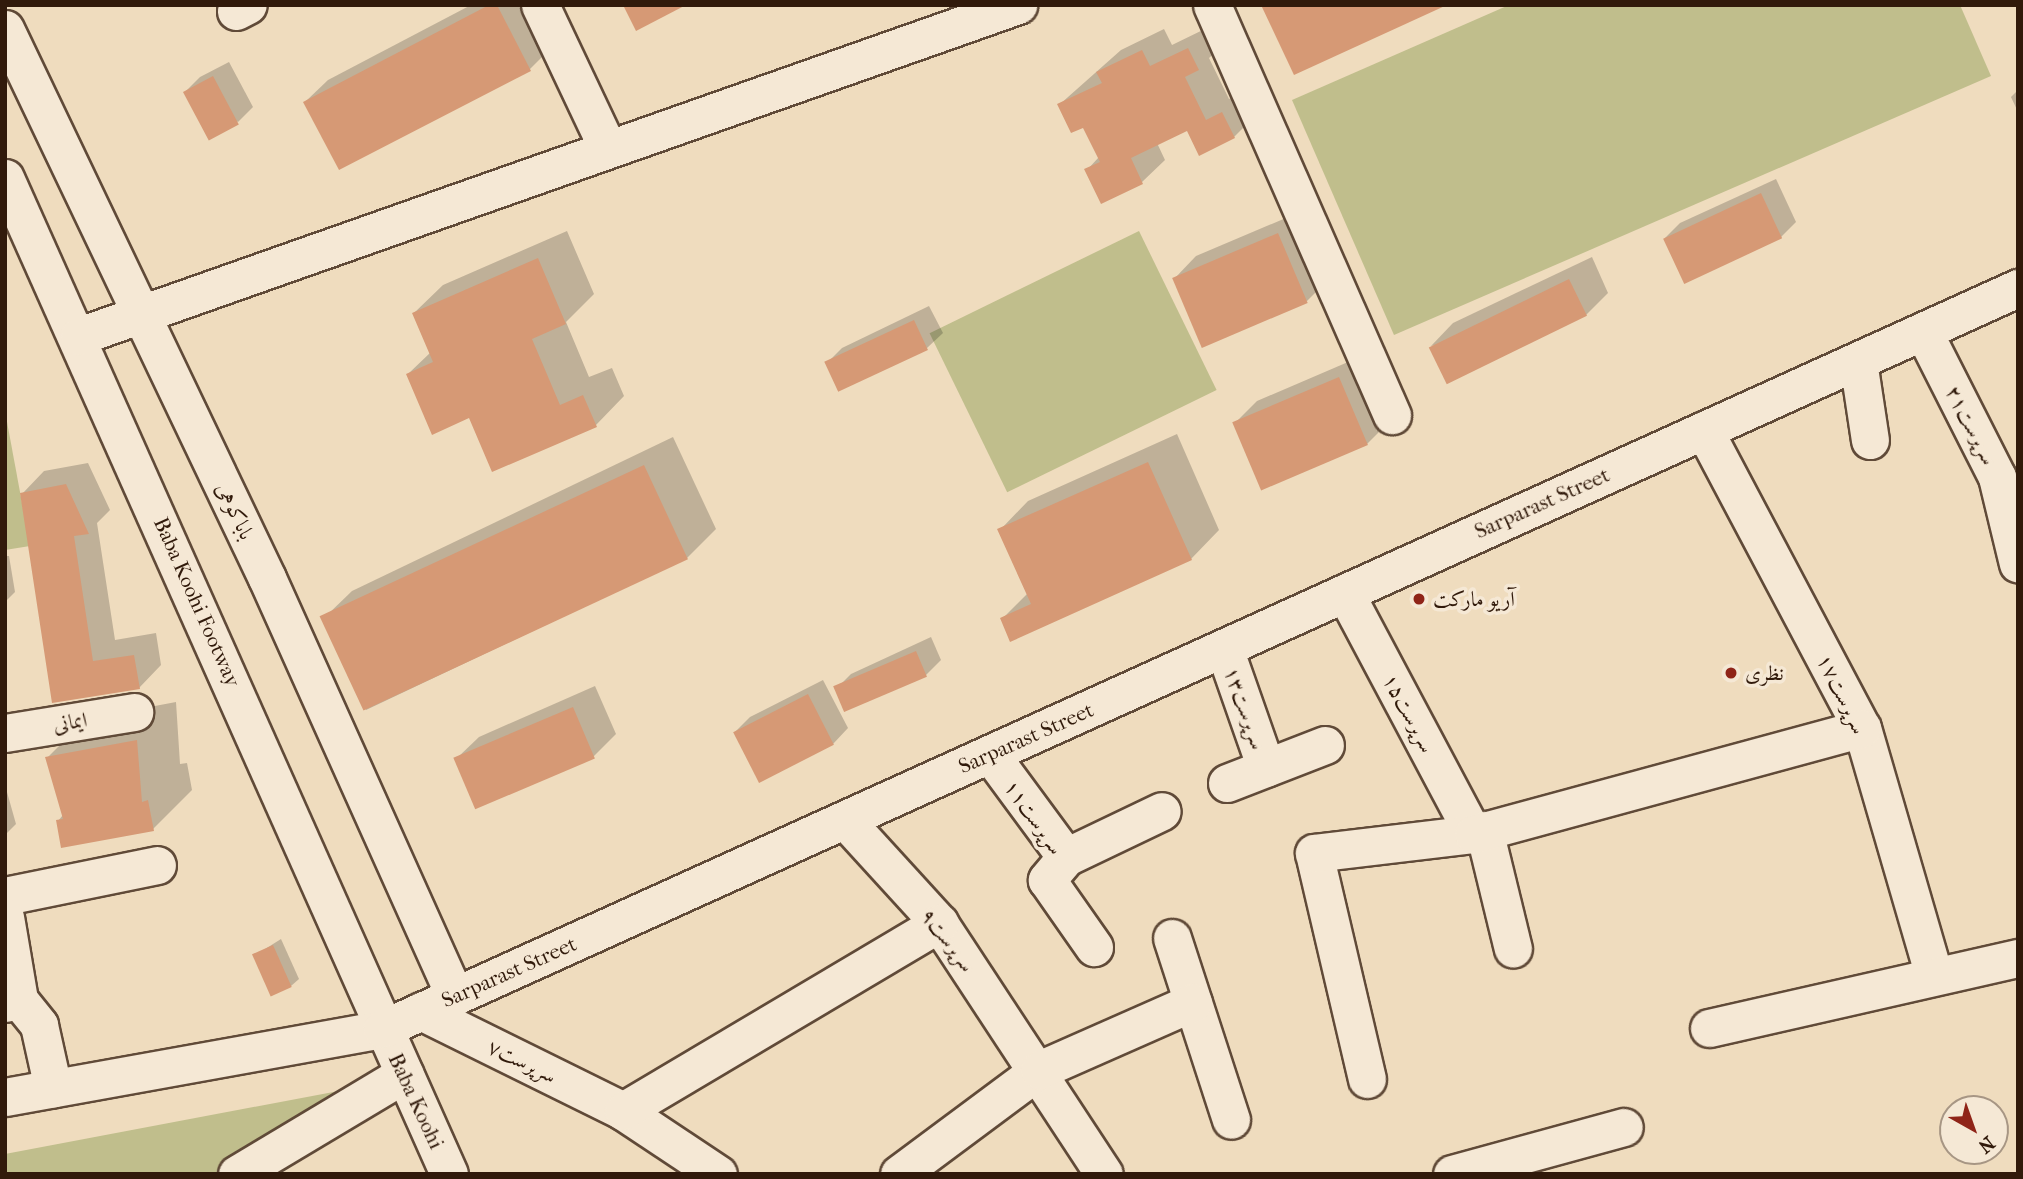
<!DOCTYPE html>
<meta charset="utf-8">
<style>
body{margin:0}
#map{position:relative;width:2023px;height:1179px;overflow:hidden;background:#efdcbe;font-family:"IM FELL French Canon",Amiri,serif}
div>[style]{position:absolute}
[style*='--x']{left:calc(var(--x)*1px);top:calc(var(--y)*1px);width:calc(var(--w)*1px);rotate:calc(var(--a)*1deg)}
.green>*{inset:0;background:#c0be8c;transform-origin:0 0}
.shadow>*{inset:0;background:#0003}
.building>*{inset:0;background:#d69975;transform-origin:0 0}
.roads{filter:drop-shadow(2px 0 #604a38) drop-shadow(-2px 0 #604a38) drop-shadow(0 2px #604a38) drop-shadow(0 -2px #604a38)}
.minor>*{height:37px;margin:-18.5px;padding:0 18.5px;transform-origin:18.5px;border-radius:18.5px;background:#f5e8d5}
.dots>*{width:19px;height:19px;translate:-50% -50%;box-sizing:border-box;border:4px solid #f5e8d5;border-radius:50%}
span{translate:-50% -50%;white-space:nowrap;text-align:center;line-height:1.15;-webkit-text-stroke:7px #f5e8d5;paint-order:stroke}
.street-label{font-size:21px;color:#311a0b}
.poi-label{font-size:21px;color:#311a0b}
.left{translate:0 -50%;text-align:left}
.frame{position:absolute;inset:0;border:7px solid #311a0b;pointer-events:none}
.north{position:absolute;left:1939px;top:1095px;width:70px;height:70px;box-sizing:border-box;background:#f5e8d5;border:2px solid #a79684;border-radius:50%;rotate:140deg;font-size:19px;font-weight:700;line-height:28px;text-align:center;color:#311a0b}
.north::after{content:'';display:block;margin:auto;width:24px;height:32px;background:#8f2418;clip-path:polygon(50% 0,100% 100%,50% 72%,0 100%)}
</style>
<div id="map">
<div class="green">
<i style="clip-path:polygon(1509px 5px,1960px 5px,1991px 76px,1394px 335px,1292px 100px)"></i>
<i style="left:1139px;top:231px;width:177px;height:233px;rotate:64deg"></i>
<i style="clip-path:polygon(5px 411px,30px 546px,5px 550px)"></i>
<i style="clip-path:polygon(344px 1090px,213px 1174px,5px 1174px,5px 1154px)"></i>
</div>
<div class="shadow">
<i style="clip-path:polygon(471px 5px,531px 5px,552px 47px,530px 69px,305px 102px,328px 80px)"></i>
<i style="clip-path:polygon(1211px 26px,1221px 47px,1209px 58px,1229px 99px,1245px 91px,1256px 115px,1234px 137px,1188px 128px,1157px 143px,1165px 160px,1142px 182px,1102px 202px,1087px 170px,1099px 157px,1084px 126px,1059px 105px,1121px 50px,1164px 29px,1172px 45px)"></i>
<i style="clip-path:polygon(229px 62px,253px 107px,238px 122px,185px 92px,200px 77px)"></i>
<i style="clip-path:polygon(2018px 90px,2018px 112px,2011px 97px)"></i>
<i style="clip-path:polygon(1776px 179px,1796px 222px,1781px 237px,1665px 238px,1680px 223px)"></i>
<i style="clip-path:polygon(1300px 212px,1329px 279px,1307px 301px,1174px 279px,1196px 256px)"></i>
<i style="clip-path:polygon(567px 231px,594px 294px,566px 322px,589px 377px,612px 368px,624px 396px,596px 425px,470px 416px,408px 374px,431px 352px,414px 313px,443px 285px)"></i>
<i style="clip-path:polygon(1592px 257px,1608px 293px,1586px 315px,1431px 346px,1453px 323px)"></i>
<i style="clip-path:polygon(929px 306px,943px 333px,927px 348px,840px 390px,827px 363px,842px 348px)"></i>
<i style="clip-path:polygon(1362px 356px,1390px 421px,1367px 444px,1235px 423px,1257px 401px)"></i>
<i style="clip-path:polygon(1177px 434px,1219px 530px,1191px 559px,1002px 619px,1028px 593px,1000px 530px,1028px 501px)"></i>
<i style="clip-path:polygon(673px 437px,716px 529px,687px 558px,366px 710px,323px 619px,352px 591px)"></i>
<i style="clip-path:polygon(88px 463px,110px 510px,97px 523px,115px 640px,156px 633px,161px 665px,139px 688px,53px 701px,22px 494px,44px 471px)"></i>
<i style="clip-path:polygon(5px 556px,9px 556px,15px 592px,5px 602px)"></i>
<i style="clip-path:polygon(931px 637px,941px 660px,926px 675px,836px 689px,851px 674px)"></i>
<i style="clip-path:polygon(823px 680px,848px 728px,833px 744px,735px 732px,750px 717px)"></i>
<i style="clip-path:polygon(595px 686px,616px 734px,594px 756px,456px 759px,479px 737px)"></i>
<i style="clip-path:polygon(176px 702px,180px 764px,187px 763px,192px 790px,153px 829px,58px 821px,63px 815px,47px 758px,86px 719px)"></i>
<i style="clip-path:polygon(5px 785px,16px 824px,5px 835px)"></i>
<i style="clip-path:polygon(281px 939px,299px 979px,291px 986px,254px 956px)"></i>
</div>
<div class="building">
<i style="clip-path:polygon(489px 5px,497px 5px,531px 71px,339px 170px,303px 102px)"></i>
<i style="clip-path:polygon(623px 5px,686px 5px,636px 31px)"></i>
<i style="clip-path:polygon(1261px 5px,1447px 5px,1294px 75px)"></i>
<i style="clip-path:polygon(1188px 48px,1199px 70px,1185px 77px,1206px 120px,1222px 112px,1235px 138px,1199px 156px,1187px 131px,1131px 158px,1143px 184px,1101px 204px,1084px 169px,1100px 162px,1083px 128px,1071px 133px,1057px 104px,1102px 83px,1096px 72px,1142px 50px,1150px 66px)"></i>
<i style="left:213px;top:76px;width:55px;height:34px;rotate:62deg"></i>
<i style="left:1761px;top:193px;width:50px;height:108px;rotate:65deg"></i>
<i style="left:1278px;top:233px;width:76px;height:115px;rotate:67deg"></i>
<i style="clip-path:polygon(538px 258px,566px 324px,532px 339px,560px 405px,583px 395px,597px 427px,492px 472px,469px 418px,432px 435px,406px 374px,433px 362px,412px 313px)"></i>
<i style="left:1569px;top:279px;width:41px;height:156px;rotate:64deg"></i>
<i style="left:914px;top:320px;width:33px;height:99px;rotate:65deg"></i>
<i style="left:1339px;top:377px;width:74px;height:116px;rotate:67deg"></i>
<i style="clip-path:polygon(1148px 462px,1192px 560px,1010px 642px,1000px 618px,1031px 604px,997px 529px)"></i>
<i style="left:644px;top:465px;width:104px;height:358px;rotate:65deg"></i>
<i style="clip-path:polygon(66px 484px,89px 534px,74px 536px,93px 661px,134px 655px,140px 689px,52px 703px,20px 493px)"></i>
<i style="left:916px;top:651px;width:28px;height:90px;rotate:67deg"></i>
<i style="left:808px;top:694px;width:57px;height:84px;rotate:63deg"></i>
<i style="left:573px;top:707px;width:56px;height:130px;rotate:67deg"></i>
<i style="clip-path:polygon(137px 740px,142px 802px,148px 800px,154px 831px,61px 848px,56px 820px,63px 819px,45px 757px)"></i>
<i style="left:273px;top:945px;width:46px;height:23px;rotate:66deg"></i>
</div>
<div class="roads">
<div class="minor">
<i style="--x:540;--y:5;--w:159;--a:64.7"></i>
<i style="--x:1212;--y:5;--w:448;--a:66.3"></i>
<i style="--x:236;--y:11;--w:13;--a:-27"></i>
<i style="--x:5;--y:29;--w:608;--a:64.49"></i>
<i style="--x:267;--y:578;--w:459;--a:65.8"></i>
<i style="--x:5;--y:178;--w:1090;--a:65.97"></i>
<i style="--x:1923;--y:331;--w:164;--a:63.1"></i>
<i style="--x:1997;--y:477;--w:89;--a:76.4"></i>
<i style="--x:79;--y:336;--w:996;--a:-19.42"></i>
<i style="--x:1858;--y:361;--w:80;--a:81.4"></i>
<i style="--x:1704;--y:430;--w:337;--a:62.1"></i>
<i style="--x:1862;--y:728;--w:258;--a:73.8"></i>
<i style="--x:1345;--y:593;--w:273;--a:62"></i>
<i style="--x:1224;--y:648;--w:127;--a:70.7"></i>
<i style="--x:5;--y:733;--w:131;--a:-9.2"></i>
<i style="--x:990;--y:754;--w:128;--a:53.6"></i>
<i style="--x:1066;--y:857;--w:30;--a:130"></i>
<i style="--x:1047;--y:880;--w:82;--a:55"></i>
<i style="--x:1227;--y:783;--w:105;--a:-21.2"></i>
<i style="--x:845;--y:820;--w:139;--a:47.6"></i>
<i style="--x:939;--y:923;--w:300;--a:56.7"></i>
<i style="--x:1484;--y:830;--w:122;--a:76.3"></i>
<i style="--x:1066;--y:857;--w:106;--a:-25.6"></i>
<i style="--x:5;--y:896;--w:155;--a:-11.5"></i>
<i style="--x:5;--y:917;--w:84;--a:80.4"></i>
<i style="--x:19;--y:1000;--w:14;--a:168"></i>
<i style="--x:1172;--y:938;--w:191;--a:72"></i>
<i style="--x:19;--y:1000;--w:32;--a:51"></i>
<i style="--x:39;--y:1025;--w:65;--a:77.5"></i>
<i style="--x:421;--y:1011;--w:225;--a:26.3"></i>
<i style="--x:623;--y:1111;--w:114;--a:33.6"></i>
<i style="--x:1709;--y:1028;--w:317;--a:-12.8"></i>
<i style="--x:1367;--y:1079;--w:232;--a:-103.2"></i>
<i style="--x:1314;--y:853;--w:160;--a:-6.8"></i>
<i style="--x:1473;--y:834;--w:403;--a:-15.2"></i>
<i style="--x:5;--y:1097;--w:383;--a:-10.2"></i>
<i style="--x:382;--y:1029;--w:1796;--a:-24.37"></i>
<i style="--x:623;--y:1111;--w:368;--a:-30.7"></i>
<i style="--x:237;--y:1174;--w:195;--a:-30.9"></i>
<i style="--x:899;--y:1174;--w:174;--a:-36.6"></i>
<i style="--x:1039;--y:1070;--w:168;--a:-23.8"></i>
<i style="--x:1452;--y:1174;--w:178;--a:-15.3"></i>
</div>
</div>
<div class="dots">
<i style="left:1419px;top:599px;background:#8f2418"></i>
<i style="left:1731px;top:673px;background:#8f2418"></i>
</div>
<div class="street-label">
<span style="left:1971px;top:425px;rotate:63deg">سرپرست۲۱</span>
<span style="left:1542px;top:503px;rotate:-24deg">Sarparast Street</span>
<span style="left:235px;top:511px;rotate:64deg">باباکوهی</span>
<span style="left:197px;top:602px;rotate:66deg">Baba Koohi Footway</span>
<span style="left:1842px;top:694px;rotate:64deg">سرپرست۱۷</span>
<span style="left:1245px;top:708px;rotate:71deg">سرپرست۱۳</span>
<span style="left:1409px;top:713px;rotate:62deg">سرپرست۱۵</span>
<span style="left:70px;top:722px;rotate:-9deg">ایمانی</span>
<span style="left:1026px;top:738px;rotate:-24deg">Sarparast Street</span>
<span style="left:1034px;top:817px;rotate:55deg">سرپرست۱۱</span>
<span style="left:948px;top:940px;rotate:53deg">سرپرست۹</span>
<span style="left:509px;top:972px;rotate:-24deg">Sarparast Street</span>
<span style="left:522px;top:1061px;rotate:26deg">سرپرست۷</span>
<span style="left:416px;top:1101px;rotate:65deg">Baba Koohi</span>
</div>
<div class="poi-label">
<span class="left" style="left:1433px;top:599px">آریو مارکت</span>
<span class="left" style="left:1745px;top:673px">نظری</span>
</div>
<div class="frame"></div>
<div class="north">N</div>
</div>
